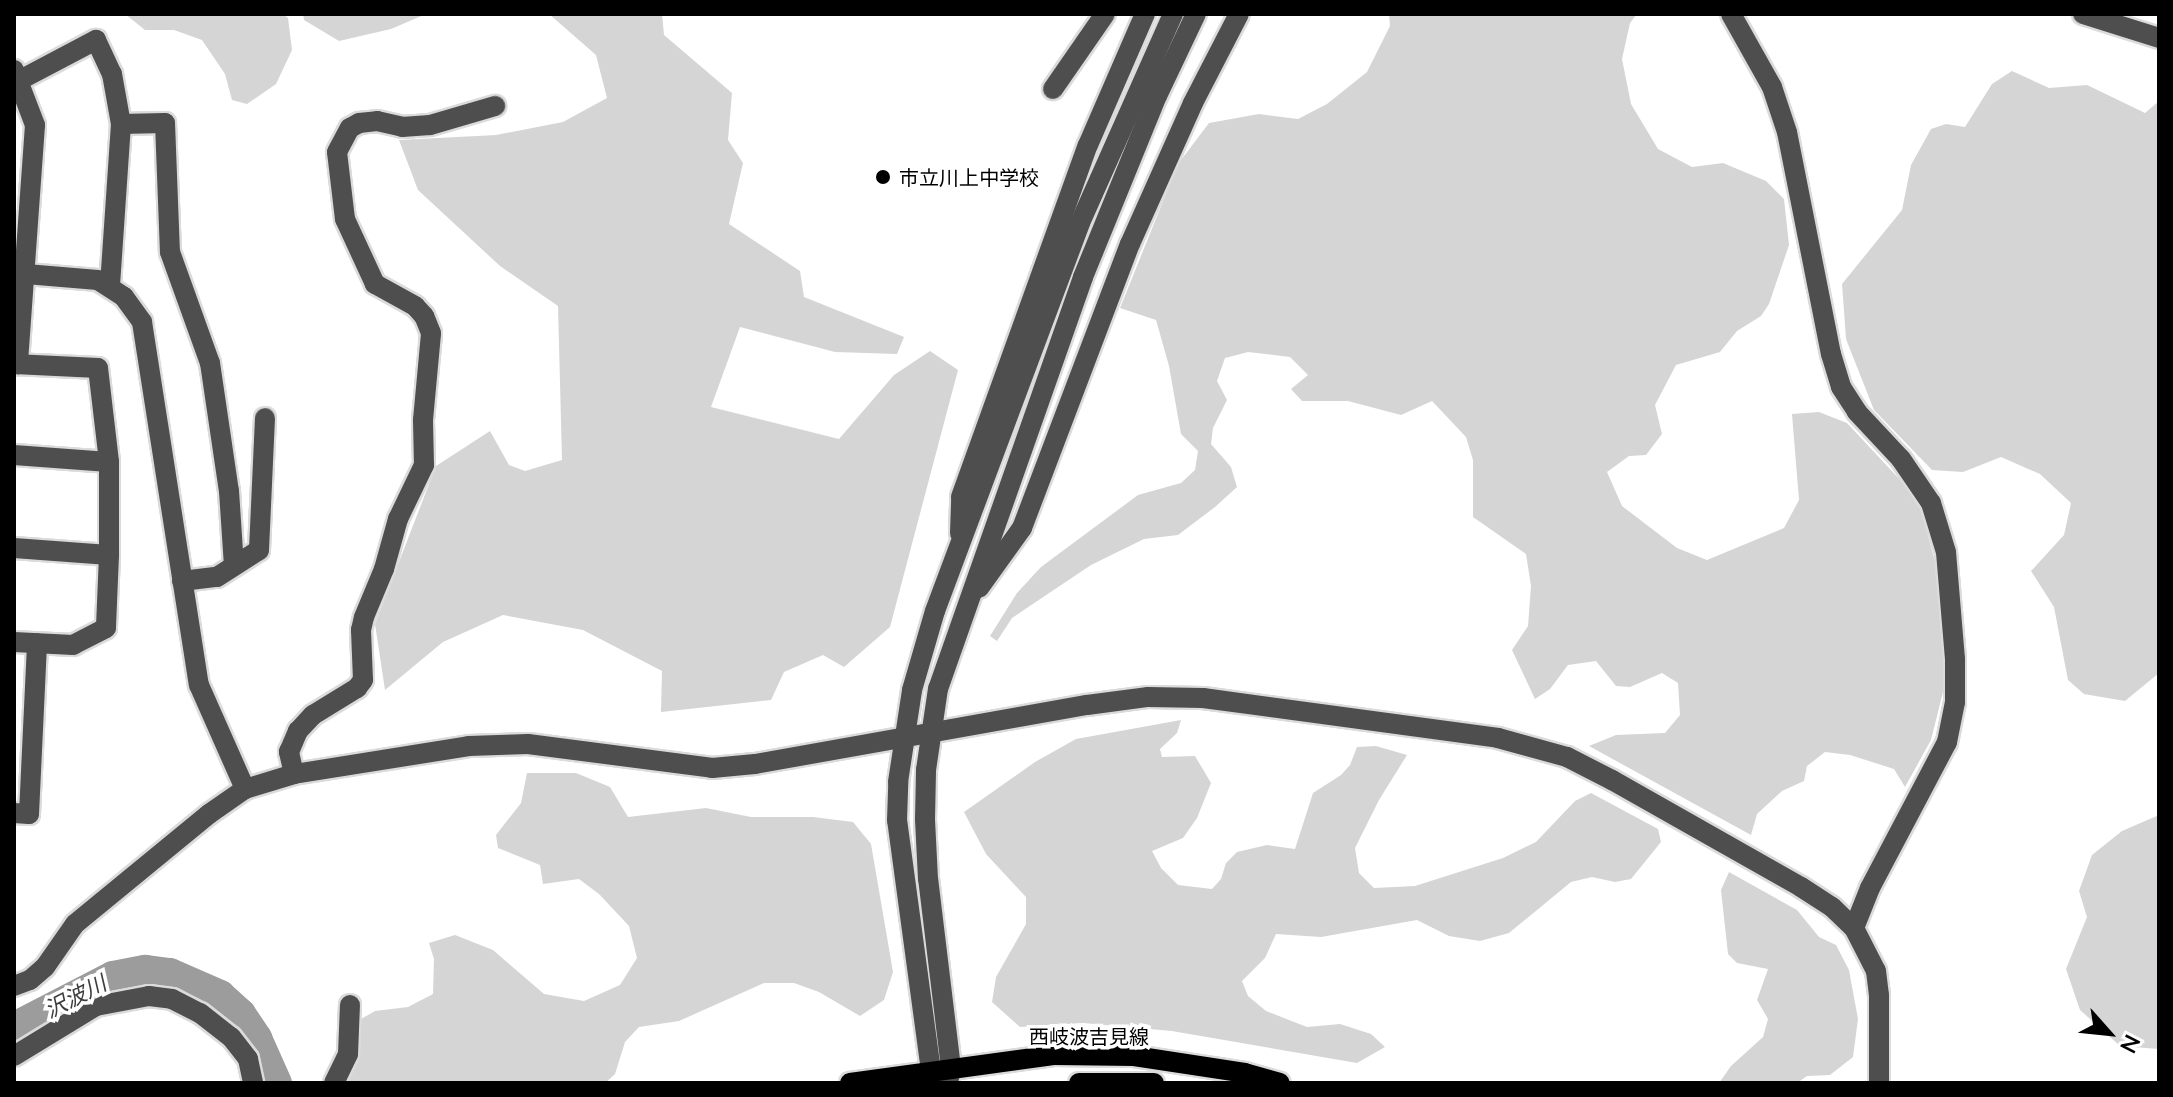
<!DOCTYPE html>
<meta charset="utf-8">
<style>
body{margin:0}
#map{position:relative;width:2173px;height:1097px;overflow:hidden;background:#fff;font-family:Lato,"Noto Sans JP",sans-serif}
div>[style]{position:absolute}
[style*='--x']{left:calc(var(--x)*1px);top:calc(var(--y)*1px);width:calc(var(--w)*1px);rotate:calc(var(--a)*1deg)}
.green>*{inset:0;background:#d5d5d5}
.river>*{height:30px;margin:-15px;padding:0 15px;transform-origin:15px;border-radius:15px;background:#9c9c9c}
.roads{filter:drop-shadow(2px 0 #dbdbdb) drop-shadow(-2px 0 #dbdbdb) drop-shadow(0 2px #dbdbdb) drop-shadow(0 -2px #dbdbdb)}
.minor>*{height:20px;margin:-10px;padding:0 10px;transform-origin:10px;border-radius:10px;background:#4e4e4e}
.major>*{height:20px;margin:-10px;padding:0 10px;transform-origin:10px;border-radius:10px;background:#000}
.dots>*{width:22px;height:22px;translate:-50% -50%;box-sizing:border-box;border:4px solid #fff;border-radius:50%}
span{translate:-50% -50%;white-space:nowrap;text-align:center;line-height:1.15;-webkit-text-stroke:7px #fff;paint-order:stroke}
.poi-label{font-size:20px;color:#000}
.left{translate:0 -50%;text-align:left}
.street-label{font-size:20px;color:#000}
.water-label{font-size:22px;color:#3d3d3d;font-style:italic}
.frame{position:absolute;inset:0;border:16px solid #000;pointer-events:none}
.north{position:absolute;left:2069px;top:993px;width:80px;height:80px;-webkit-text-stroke:6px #fff;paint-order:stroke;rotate:117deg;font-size:22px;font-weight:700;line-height:32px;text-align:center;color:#000}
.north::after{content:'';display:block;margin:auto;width:28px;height:36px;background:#000;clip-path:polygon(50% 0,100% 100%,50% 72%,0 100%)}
</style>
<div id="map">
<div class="green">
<i style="clip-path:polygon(125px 14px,283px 14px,288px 18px,292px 50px,276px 84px,247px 104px,232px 100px,225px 74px,202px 40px,174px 30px,145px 30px)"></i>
<i style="clip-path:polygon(303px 14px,426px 14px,391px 29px,339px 41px,304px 20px)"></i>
<i style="clip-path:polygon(549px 14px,662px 14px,664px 35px,732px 93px,728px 140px,743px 163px,729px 224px,800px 271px,804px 297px,904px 337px,897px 354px,835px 352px,740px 327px,711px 407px,839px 439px,894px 375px,930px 351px,958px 370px,890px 627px,844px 667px,823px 655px,784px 672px,771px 700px,661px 712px,662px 671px,583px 630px,503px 615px,443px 642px,385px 690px,375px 624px,436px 466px,490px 431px,509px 465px,525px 471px,562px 460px,558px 306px,500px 266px,418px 190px,399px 140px,496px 135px,563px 122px,607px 98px,596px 55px)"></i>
<i style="clip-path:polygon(1389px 14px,1637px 14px,1630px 23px,1622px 59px,1631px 104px,1658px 149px,1692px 167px,1723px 163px,1766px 181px,1784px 199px,1789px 245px,1769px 304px,1761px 316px,1737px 331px,1720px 352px,1676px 365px,1655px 405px,1662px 434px,1646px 455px,1629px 456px,1607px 472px,1622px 506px,1677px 548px,1707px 560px,1784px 528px,1799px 500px,1792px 414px,1819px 412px,1847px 423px,1918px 499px,1936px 565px,1945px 684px,1931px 740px,1905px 787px,1894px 769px,1850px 755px,1825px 752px,1807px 766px,1804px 781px,1782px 791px,1757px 814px,1751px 835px,1589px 746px,1616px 735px,1665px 733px,1680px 715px,1678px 683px,1662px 673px,1630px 687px,1616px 686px,1596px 661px,1568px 665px,1550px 689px,1535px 699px,1512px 650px,1528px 626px,1531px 586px,1526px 554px,1473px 517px,1473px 460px,1466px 437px,1432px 401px,1401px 415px,1348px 401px,1302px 401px,1291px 389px,1308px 375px,1290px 357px,1248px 352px,1225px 358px,1217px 381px,1227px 400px,1213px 428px,1211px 444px,1231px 467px,1237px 487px,1215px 507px,1178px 535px,1144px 539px,1091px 565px,1012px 618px,997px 641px,990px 636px,1017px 593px,1041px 567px,1138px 495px,1181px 483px,1195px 470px,1198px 451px,1181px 434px,1169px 366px,1156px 320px,1120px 308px,1178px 164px,1209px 123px,1259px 114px,1298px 119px,1327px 104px,1367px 72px,1390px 26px)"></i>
<i style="clip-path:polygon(2012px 71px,2049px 88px,2087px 85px,2145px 113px,2159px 101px,2159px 673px,2125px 701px,2084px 694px,2068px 680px,2054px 607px,2031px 571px,2064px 535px,2071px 503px,2040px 474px,2001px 457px,1963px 472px,1932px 470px,1874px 410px,1846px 339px,1842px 284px,1902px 210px,1911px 165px,1931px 129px,1946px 124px,1965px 127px,1992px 84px)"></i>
<i style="clip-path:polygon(1181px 720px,1177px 733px,1160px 749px,1162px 757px,1195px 756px,1211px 783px,1197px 818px,1183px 838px,1152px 851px,1161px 868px,1178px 885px,1212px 889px,1221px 879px,1226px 863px,1237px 852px,1267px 845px,1295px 849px,1313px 793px,1341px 775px,1350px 765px,1357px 747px,1376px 746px,1407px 755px,1379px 800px,1355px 848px,1359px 873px,1374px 888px,1415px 886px,1503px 858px,1536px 842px,1575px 801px,1591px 793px,1658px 829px,1661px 842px,1631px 879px,1615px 882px,1592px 877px,1571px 882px,1509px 933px,1480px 941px,1449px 936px,1417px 920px,1321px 937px,1276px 934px,1265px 958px,1242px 981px,1248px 996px,1266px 1011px,1307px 1027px,1340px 1024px,1371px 1034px,1385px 1047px,1357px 1063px,1172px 1031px,1083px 1023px,1020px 1027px,992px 1002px,996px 977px,1026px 924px,1026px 897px,986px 854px,964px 812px,1035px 762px,1076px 739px)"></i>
<i style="clip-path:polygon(527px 773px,576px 773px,610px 787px,628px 817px,706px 808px,751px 817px,813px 817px,853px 822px,871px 844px,893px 972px,884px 1000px,860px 1016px,819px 992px,794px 983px,764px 983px,679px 1021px,639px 1027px,625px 1042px,615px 1074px,605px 1083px,342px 1083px,359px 1047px,361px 1019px,375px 1011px,408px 1007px,433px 994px,434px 959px,429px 943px,455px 935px,493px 950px,544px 994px,584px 1001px,620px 985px,637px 958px,629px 926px,599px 894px,579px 879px,543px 884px,540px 865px,498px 848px,496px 835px,521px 803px)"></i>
<i style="clip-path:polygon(2159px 815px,2159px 1049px,2120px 1046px,2080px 1010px,2066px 969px,2087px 917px,2079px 891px,2092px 855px,2122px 831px)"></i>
<i style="clip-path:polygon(1729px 872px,1797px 910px,1819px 937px,1836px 945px,1849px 970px,1858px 1019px,1853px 1057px,1830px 1075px,1807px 1076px,1797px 1083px,1719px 1083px,1731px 1066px,1763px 1037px,1768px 1019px,1757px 1000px,1768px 969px,1737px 963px,1728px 954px,1721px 890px)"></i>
</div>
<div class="river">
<i style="--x:14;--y:1027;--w:111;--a:-27.3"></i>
<i style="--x:113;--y:976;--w:33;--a:-11"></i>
<i style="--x:145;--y:970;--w:25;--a:7"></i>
<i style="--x:170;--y:973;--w:55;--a:23.7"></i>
<i style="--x:220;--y:995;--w:28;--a:42"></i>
<i style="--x:241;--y:1014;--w:29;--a:56"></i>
<i style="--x:257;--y:1038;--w:49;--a:66"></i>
</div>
<div class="roads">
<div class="minor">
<i style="--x:1731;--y:14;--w:84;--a:60.7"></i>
<i style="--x:1772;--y:87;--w:47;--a:71.6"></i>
<i style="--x:1787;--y:132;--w:226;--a:78.8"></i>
<i style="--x:1831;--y:354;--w:34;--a:73"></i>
<i style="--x:1841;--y:387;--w:30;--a:57"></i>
<i style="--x:1857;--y:412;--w:64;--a:46.9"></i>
<i style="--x:1901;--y:459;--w:53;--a:55.7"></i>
<i style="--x:1931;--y:503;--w:51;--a:73"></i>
<i style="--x:1946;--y:552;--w:107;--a:85.2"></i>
<i style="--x:1955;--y:659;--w:43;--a:90"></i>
<i style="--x:1955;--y:702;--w:41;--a:101.3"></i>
<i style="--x:1947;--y:742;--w:165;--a:117.8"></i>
<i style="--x:1870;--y:888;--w:43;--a:111.8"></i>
<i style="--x:2083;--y:14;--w:80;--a:17.5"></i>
<i style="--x:14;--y:70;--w:59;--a:69.1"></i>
<i style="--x:35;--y:125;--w:240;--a:94.1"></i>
<i style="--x:20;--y:80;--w:86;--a:-27.8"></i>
<i style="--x:96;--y:40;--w:38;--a:65"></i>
<i style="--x:112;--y:74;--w:51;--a:79.8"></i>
<i style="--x:121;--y:124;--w:163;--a:93.9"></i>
<i style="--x:1053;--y:89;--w:91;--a:-55.3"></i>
<i style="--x:121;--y:124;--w:44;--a:-1.3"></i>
<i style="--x:165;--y:123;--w:129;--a:87.8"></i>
<i style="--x:170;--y:252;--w:118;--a:70.2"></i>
<i style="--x:210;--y:363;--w:129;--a:81.6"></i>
<i style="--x:229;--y:491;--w:75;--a:86.2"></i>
<i style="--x:14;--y:273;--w:84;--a:4.8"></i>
<i style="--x:98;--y:280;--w:31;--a:33"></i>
<i style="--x:124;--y:297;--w:31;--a:54"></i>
<i style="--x:142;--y:322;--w:367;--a:81.1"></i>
<i style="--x:199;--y:685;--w:114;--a:66.1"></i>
<i style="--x:14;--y:364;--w:84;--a:2.7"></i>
<i style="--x:98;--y:368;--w:95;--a:83.3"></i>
<i style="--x:109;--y:462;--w:93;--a:90"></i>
<i style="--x:109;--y:555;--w:73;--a:92.4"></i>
<i style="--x:106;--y:628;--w:37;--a:153"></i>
<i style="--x:73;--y:645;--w:59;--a:-177.1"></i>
<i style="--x:14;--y:455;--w:95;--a:4.2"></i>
<i style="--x:960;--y:533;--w:36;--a:-88"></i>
<i style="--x:961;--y:497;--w:374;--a:-70.2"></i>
<i style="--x:1088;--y:145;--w:143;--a:-66.5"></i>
<i style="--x:14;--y:548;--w:95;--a:4.2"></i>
<i style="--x:182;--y:581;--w:35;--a:-7"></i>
<i style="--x:217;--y:577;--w:50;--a:-32.7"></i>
<i style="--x:259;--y:550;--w:132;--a:-87.4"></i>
<i style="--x:979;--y:588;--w:74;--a:-54.4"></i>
<i style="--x:1022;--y:528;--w:304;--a:-69.2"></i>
<i style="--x:1130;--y:244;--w:154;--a:-65.9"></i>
<i style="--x:1193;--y:103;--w:100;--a:-62.7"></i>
<i style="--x:294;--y:774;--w:23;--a:-103"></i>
<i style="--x:289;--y:752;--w:23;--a:-67"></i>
<i style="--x:298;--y:731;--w:22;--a:-47"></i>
<i style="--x:313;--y:715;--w:52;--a:-31.5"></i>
<i style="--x:357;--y:688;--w:10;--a:-53"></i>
<i style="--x:363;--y:680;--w:50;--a:-92.3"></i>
<i style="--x:361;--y:630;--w:13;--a:-77"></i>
<i style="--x:364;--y:617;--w:52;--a:-67.4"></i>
<i style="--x:384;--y:569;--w:52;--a:-74.4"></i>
<i style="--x:398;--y:519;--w:60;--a:-64.3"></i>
<i style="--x:424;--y:465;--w:45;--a:-91.3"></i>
<i style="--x:423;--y:420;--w:87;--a:-84.7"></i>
<i style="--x:431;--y:333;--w:18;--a:-112"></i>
<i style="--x:424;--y:316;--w:13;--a:-132"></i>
<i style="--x:415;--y:306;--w:46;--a:-151.2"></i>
<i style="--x:375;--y:284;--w:72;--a:-114.8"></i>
<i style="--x:345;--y:219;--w:67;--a:-96.8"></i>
<i style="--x:337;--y:152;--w:27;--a:-62"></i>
<i style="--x:350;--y:128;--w:10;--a:-29"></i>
<i style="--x:359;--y:123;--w:18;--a:-6"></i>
<i style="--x:377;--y:121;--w:26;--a:13"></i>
<i style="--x:402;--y:127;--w:28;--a:-4"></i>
<i style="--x:430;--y:125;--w:68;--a:-16.3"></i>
<i style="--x:14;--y:813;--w:15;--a:4"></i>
<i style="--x:29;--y:814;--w:171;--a:-87.3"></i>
<i style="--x:14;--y:986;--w:17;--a:-21"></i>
<i style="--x:30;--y:980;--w:20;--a:-41"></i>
<i style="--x:45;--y:967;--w:52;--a:-55.1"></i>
<i style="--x:75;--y:924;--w:173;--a:-39.4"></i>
<i style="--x:209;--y:814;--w:44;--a:-34.8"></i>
<i style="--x:245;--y:789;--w:51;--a:-17"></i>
<i style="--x:294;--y:774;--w:177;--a:-9.1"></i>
<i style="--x:469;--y:746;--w:59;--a:-1.9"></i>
<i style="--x:528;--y:744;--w:186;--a:7.4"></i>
<i style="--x:712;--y:768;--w:43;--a:-5.3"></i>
<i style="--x:755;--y:764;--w:337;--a:-10.1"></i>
<i style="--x:1087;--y:705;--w:62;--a:-7.5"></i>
<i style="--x:1148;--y:697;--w:55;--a:1"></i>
<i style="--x:1203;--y:698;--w:298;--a:7.7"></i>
<i style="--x:1498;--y:738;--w:72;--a:15.4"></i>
<i style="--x:1567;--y:757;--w:51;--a:27.1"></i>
<i style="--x:1612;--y:780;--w:217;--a:29.5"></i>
<i style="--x:1801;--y:887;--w:37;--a:33"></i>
<i style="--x:1832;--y:907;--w:30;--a:44"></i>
<i style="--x:1854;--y:928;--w:48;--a:62.9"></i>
<i style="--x:1876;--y:971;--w:24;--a:83"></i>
<i style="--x:1879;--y:995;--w:88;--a:90"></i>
<i style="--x:14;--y:1056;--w:96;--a:-31.4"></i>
<i style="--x:96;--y:1006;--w:54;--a:-10.7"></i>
<i style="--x:149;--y:996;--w:23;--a:7"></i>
<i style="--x:172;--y:999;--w:31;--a:27"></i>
<i style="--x:200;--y:1013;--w:39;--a:38"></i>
<i style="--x:231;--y:1037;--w:28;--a:52"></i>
<i style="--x:248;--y:1059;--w:25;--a:78"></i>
<i style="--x:334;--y:1083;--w:32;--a:-64"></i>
<i style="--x:348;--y:1054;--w:49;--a:-87.7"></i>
<i style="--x:938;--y:1083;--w:14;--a:-120"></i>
<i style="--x:931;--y:1071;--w:253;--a:-97.7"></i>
<i style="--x:897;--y:820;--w:38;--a:-88"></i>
<i style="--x:898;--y:782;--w:93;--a:-81.3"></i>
<i style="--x:912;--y:690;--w:82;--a:-73.8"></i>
<i style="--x:935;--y:611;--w:414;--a:-69.5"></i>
<i style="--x:1080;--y:223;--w:229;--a:-66"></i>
<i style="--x:948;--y:1083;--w:15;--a:-79"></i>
<i style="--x:951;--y:1068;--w:190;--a:-96.9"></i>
<i style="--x:928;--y:879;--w:60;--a:-92.9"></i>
<i style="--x:925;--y:819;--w:49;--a:-88.8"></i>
<i style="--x:926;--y:770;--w:82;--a:-81.6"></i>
<i style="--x:938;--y:689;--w:437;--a:-70.6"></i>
<i style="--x:1083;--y:277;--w:196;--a:-67.8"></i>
<i style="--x:1157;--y:96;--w:91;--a:-64.6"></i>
</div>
<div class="major">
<i style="--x:850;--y:1083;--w:207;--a:-7.8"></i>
<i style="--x:1055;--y:1055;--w:79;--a:0.7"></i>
<i style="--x:1134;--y:1056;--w:112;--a:8.7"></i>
<i style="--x:1245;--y:1073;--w:36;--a:16"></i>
<i style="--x:1079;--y:1083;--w:75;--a:0"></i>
</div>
</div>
<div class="dots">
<i style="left:883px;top:177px;background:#000"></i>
</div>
<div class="poi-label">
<span class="left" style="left:899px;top:177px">市立川上中学校</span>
</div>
<div class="street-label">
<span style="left:1089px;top:1036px">西岐波吉見線</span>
</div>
<div class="water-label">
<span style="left:75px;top:996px;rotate:-27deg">沢波川</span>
</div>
<div class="frame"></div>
<div class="north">N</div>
</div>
